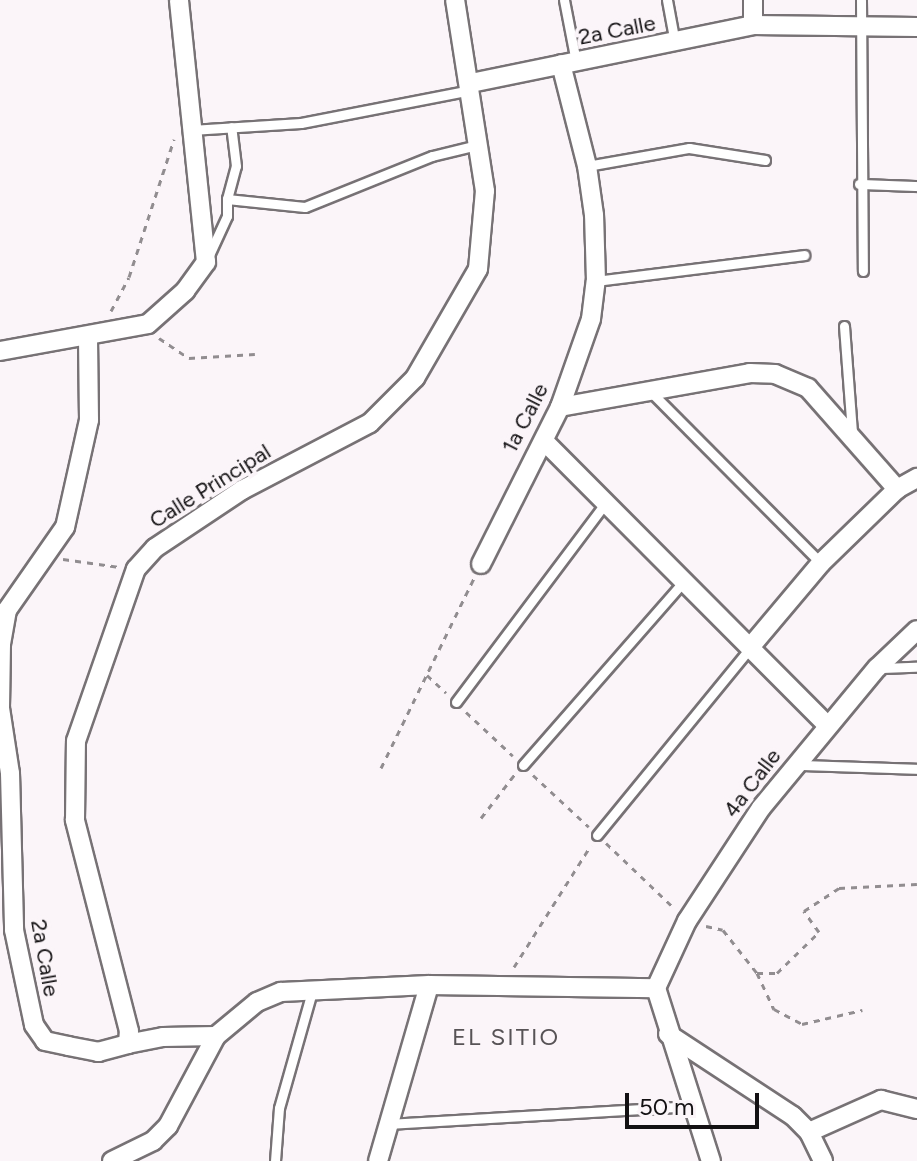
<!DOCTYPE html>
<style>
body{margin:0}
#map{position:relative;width:917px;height:1161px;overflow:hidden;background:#fbf5f9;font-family:Figtree,sans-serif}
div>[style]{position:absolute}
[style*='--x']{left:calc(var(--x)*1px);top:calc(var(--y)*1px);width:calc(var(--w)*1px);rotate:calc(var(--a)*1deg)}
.path>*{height:3px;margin-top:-1.5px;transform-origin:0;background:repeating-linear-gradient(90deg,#918d90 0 6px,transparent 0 12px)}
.roads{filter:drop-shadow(2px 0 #777275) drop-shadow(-2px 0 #777275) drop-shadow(0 2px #777275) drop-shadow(0 -2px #777275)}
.service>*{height:9px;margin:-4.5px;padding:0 4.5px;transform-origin:4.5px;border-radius:4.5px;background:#fff}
.minor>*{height:18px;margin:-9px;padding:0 9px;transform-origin:9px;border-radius:9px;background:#fff}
span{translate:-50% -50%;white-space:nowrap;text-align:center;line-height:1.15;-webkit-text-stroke:8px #fbf5f9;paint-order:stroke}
.street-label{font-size:22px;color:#131113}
.neighbourhood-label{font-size:24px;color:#575356;letter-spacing:2px}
.scale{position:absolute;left:625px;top:1093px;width:134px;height:36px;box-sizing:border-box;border:4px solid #131113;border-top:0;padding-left:10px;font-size:24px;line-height:28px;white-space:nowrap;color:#131113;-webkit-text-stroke:6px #fbf5f9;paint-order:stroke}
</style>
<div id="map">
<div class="path">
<i style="--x:111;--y:311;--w:38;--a:-62"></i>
<i style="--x:129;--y:277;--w:145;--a:-71.9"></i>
<i style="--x:159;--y:338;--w:36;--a:34"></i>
<i style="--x:189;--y:358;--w:66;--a:-3.5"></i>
<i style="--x:63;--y:559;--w:57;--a:8.1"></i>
<i style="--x:427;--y:675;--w:26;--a:43"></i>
<i style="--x:466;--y:712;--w:64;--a:43.1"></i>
<i style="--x:381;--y:768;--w:212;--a:-63.9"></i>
<i style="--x:533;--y:775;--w:76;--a:42.9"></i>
<i style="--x:481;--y:818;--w:56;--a:-52.3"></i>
<i style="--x:606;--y:843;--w:93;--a:43.7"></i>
<i style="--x:706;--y:926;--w:17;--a:13"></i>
<i style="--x:723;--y:930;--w:55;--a:51.7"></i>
<i style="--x:757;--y:973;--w:40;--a:65"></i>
<i style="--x:774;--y:1009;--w:32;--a:28"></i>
<i style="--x:802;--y:1024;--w:62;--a:-13.1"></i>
<i style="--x:514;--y:967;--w:144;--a:-57.7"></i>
<i style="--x:757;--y:973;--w:20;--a:0"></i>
<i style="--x:777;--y:973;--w:59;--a:-44.3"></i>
<i style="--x:819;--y:932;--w:26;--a:-126"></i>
<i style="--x:804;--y:911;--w:42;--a:-33.3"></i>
<i style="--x:839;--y:888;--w:78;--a:-2.9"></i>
</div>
<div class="roads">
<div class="service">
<i style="--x:564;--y:0;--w:63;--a:79"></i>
<i style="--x:667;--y:0;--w:44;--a:79.5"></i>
<i style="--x:861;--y:0;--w:271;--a:89.6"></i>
<i style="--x:191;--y:130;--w:110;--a:-3.6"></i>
<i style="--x:301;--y:123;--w:173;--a:-11"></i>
<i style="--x:587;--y:166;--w:104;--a:-10"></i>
<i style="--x:689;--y:148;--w:77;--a:9"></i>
<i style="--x:859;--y:184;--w:58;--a:2"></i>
<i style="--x:227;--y:199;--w:34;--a:-75"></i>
<i style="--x:236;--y:166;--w:39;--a:-97"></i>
<i style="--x:209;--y:255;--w:43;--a:-65.2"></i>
<i style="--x:227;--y:216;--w:17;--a:-90"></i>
<i style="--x:227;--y:199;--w:78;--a:5.9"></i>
<i style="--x:305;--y:207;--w:137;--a:-21.9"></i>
<i style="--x:432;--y:156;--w:46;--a:-13.7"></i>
<i style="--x:596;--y:281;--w:210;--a:-7.1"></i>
<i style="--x:844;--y:326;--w:107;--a:85.7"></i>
<i style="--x:652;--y:393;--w:240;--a:45.2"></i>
<i style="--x:880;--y:668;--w:37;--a:-2"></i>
<i style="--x:456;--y:702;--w:250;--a:-53.1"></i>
<i style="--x:523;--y:765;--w:244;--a:-48.8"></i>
<i style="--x:799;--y:765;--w:118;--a:1.9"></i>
<i style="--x:597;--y:835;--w:242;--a:-50.7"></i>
<i style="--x:388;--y:1124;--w:305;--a:-3.4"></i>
<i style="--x:275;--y:1161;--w:53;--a:-85.7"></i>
<i style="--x:279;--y:1108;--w:125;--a:-74.2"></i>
</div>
<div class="minor">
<i style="--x:753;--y:25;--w:25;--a:-90"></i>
<i style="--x:471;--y:83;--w:288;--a:-11.6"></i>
<i style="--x:753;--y:25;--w:164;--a:0.7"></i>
<i style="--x:88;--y:338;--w:82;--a:89.3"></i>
<i style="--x:89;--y:420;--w:110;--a:102.6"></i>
<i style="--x:65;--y:527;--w:101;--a:124.9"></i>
<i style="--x:7;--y:610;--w:35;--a:100"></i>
<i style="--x:1;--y:644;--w:64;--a:90.9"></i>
<i style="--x:0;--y:708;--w:66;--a:81.3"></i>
<i style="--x:10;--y:773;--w:157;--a:88.5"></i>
<i style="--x:14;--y:930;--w:97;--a:78.1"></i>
<i style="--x:34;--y:1025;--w:19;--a:55"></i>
<i style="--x:45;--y:1041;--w:24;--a:12"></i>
<i style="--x:68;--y:1046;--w:31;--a:11"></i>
<i style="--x:98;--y:1052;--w:31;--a:-15"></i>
<i style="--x:0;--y:351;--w:150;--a:-10.3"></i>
<i style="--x:148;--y:324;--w:50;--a:-41.7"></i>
<i style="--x:185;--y:291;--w:36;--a:-54"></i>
<i style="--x:206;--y:262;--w:263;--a:-95.9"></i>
<i style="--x:560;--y:407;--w:193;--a:-10.1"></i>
<i style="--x:750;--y:373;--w:25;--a:2"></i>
<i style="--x:775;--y:374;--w:36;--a:23"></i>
<i style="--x:808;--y:388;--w:135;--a:48.6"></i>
<i style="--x:544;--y:441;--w:402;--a:45.1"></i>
<i style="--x:481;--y:564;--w:176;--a:-63.3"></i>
<i style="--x:560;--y:407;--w:93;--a:-70.6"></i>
<i style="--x:591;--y:319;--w:38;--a:-83"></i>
<i style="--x:596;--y:281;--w:66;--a:-91.7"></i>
<i style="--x:594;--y:215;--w:49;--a:-98.1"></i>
<i style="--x:587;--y:166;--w:105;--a:-104.3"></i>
<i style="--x:752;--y:645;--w:107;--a:-49.9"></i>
<i style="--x:821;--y:563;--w:106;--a:-44.2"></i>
<i style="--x:897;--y:489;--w:23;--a:-29"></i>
<i style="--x:656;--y:988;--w:74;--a:-65.2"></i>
<i style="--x:687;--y:921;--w:135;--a:-56.8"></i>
<i style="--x:761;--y:808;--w:182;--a:-50.4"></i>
<i style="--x:877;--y:668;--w:55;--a:-43.5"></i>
<i style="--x:656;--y:988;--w:182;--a:72.4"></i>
<i style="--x:668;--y:1034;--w:149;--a:33.3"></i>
<i style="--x:793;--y:1116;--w:23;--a:45"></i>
<i style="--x:809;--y:1132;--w:32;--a:64"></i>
<i style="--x:216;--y:1036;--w:53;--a:178.9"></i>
<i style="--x:163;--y:1037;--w:36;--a:169"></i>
<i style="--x:128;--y:1044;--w:13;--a:-86"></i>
<i style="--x:129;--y:1031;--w:218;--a:-104.4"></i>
<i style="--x:75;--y:820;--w:79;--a:-89.3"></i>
<i style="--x:76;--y:741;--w:182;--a:-70.8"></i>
<i style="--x:136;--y:569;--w:28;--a:-48"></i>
<i style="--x:155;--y:548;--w:105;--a:-33.7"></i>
<i style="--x:242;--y:490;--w:144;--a:-27.6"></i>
<i style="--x:370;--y:423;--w:64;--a:-45"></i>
<i style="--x:415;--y:378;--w:126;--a:-60"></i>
<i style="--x:478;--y:269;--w:78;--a:-84.9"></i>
<i style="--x:485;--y:191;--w:193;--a:-98.9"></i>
<i style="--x:809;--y:1132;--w:79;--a:-24"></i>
<i style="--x:881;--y:1100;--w:37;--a:14"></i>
<i style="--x:112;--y:1161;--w:46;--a:-26"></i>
<i style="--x:153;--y:1141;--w:21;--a:-45"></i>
<i style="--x:168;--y:1126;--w:102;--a:-61.9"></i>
<i style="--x:216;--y:1036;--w:53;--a:-39.7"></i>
<i style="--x:257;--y:1002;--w:26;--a:-23"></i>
<i style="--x:281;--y:992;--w:148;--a:-2.7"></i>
<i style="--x:429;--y:985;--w:227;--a:0.8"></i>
<i style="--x:378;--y:1161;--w:183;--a:-73.8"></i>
</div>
</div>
<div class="street-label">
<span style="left:617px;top:30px;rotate:-11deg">2a Calle</span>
<span style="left:525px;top:418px;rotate:-63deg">1a Calle</span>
<span style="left:210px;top:486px;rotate:-32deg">Calle Principal</span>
<span style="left:752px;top:783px;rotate:-53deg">4a Calle</span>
<span style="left:45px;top:958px;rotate:80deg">2a Calle</span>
</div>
<div class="neighbourhood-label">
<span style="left:506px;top:1037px">EL SITIO</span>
</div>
<div class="scale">50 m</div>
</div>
